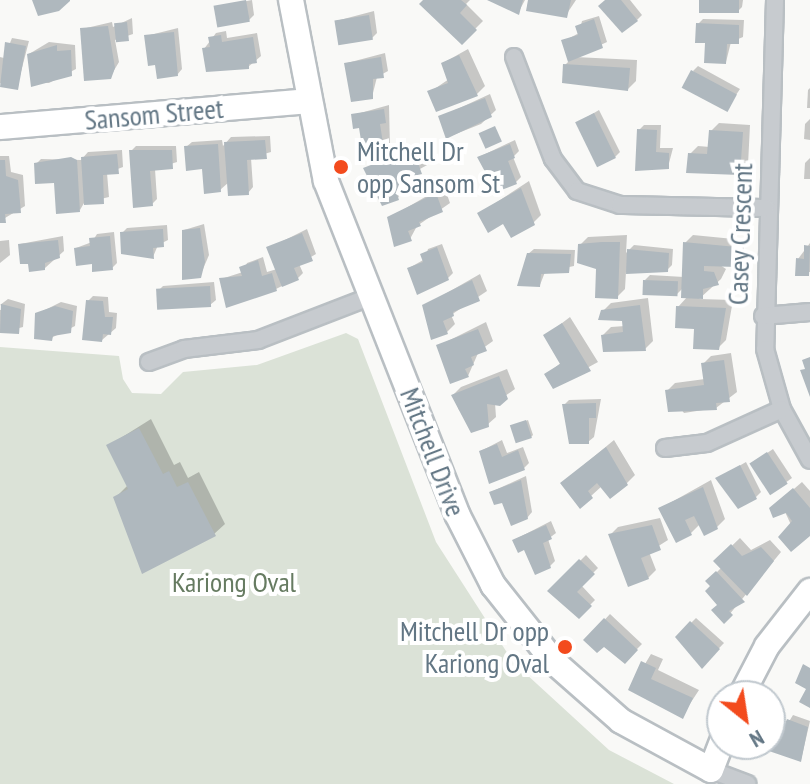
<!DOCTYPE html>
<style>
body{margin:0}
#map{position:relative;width:810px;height:784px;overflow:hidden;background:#f9f9f7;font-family:"PT Sans Narrow",sans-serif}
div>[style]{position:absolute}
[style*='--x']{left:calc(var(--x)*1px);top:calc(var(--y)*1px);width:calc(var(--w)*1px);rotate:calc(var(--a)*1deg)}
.green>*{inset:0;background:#dbe2d7}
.shadow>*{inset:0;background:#0003}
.building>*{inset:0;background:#afb8be;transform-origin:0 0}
.roads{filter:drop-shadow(2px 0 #b9bfc3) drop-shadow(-2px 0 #b9bfc3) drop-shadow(0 2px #b9bfc3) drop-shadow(0 -2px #b9bfc3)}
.street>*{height:16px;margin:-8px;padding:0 8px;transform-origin:8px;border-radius:8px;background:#c7cbcf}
.secondary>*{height:24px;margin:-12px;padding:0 12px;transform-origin:12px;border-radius:12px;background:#fff}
.dots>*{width:22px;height:22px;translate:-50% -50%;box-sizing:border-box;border:4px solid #fff;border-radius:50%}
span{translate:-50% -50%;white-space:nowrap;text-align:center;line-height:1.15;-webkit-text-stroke:8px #fff;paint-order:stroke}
.street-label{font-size:28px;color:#627684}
.poi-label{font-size:28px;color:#627684}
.left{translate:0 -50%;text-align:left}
.right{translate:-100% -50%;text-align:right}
.park-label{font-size:28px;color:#667b61}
.north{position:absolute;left:706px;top:680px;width:80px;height:80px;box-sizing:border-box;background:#fff;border:2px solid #c0c8ce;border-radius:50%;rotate:150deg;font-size:22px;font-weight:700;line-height:32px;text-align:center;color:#627684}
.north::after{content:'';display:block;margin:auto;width:28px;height:36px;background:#f34b1d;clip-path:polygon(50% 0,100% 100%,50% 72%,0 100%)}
</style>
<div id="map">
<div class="green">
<i style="clip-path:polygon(346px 333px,358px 339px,436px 542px,513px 662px,609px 750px,674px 784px,0 784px,0 347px,119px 356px,123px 379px,132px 393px,161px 394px,183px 372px,257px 365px)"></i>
</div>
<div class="shadow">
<i style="clip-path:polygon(252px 0,254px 15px,249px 20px,216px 7px)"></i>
<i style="clip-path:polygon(426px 0,470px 0,466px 4px,483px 21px,462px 42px)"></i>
<i style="clip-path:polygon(489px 0,525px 0,518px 13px)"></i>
<i style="clip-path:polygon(530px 0,576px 0,566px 15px)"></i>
<i style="clip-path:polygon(607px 0,630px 0,642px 15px,637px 20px)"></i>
<i style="clip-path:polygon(701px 0,743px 0,742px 7px,737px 12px)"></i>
<i style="clip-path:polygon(374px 11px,377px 33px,372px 38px,336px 21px)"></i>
<i style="clip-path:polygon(599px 16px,607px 42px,575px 57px,637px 60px,636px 81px,628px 89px,565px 65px,570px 60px,564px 41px,579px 33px,582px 21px)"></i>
<i style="clip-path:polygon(132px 18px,133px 34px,115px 40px,119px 62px,110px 77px,82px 29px,112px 22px,113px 27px)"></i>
<i style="clip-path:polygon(703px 19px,744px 20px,743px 37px,731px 42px,726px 62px,698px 24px)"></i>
<i style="clip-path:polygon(178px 28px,182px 69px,177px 75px,157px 63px,146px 36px)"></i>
<i style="clip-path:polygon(226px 31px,227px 38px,257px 33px,261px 56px,248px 67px,204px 49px,216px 33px)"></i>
<i style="clip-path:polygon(12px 38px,29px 41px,17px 87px,0 83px,0 57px,4px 58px)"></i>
<i style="clip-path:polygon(49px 42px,75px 45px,76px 69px,49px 83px,33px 82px,29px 54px)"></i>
<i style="clip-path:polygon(468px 49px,485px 86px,477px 94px,430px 92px,449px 79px,443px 63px)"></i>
<i style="clip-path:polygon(385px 53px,388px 71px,377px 77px,372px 97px,347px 63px)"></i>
<i style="clip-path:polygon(698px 66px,740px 89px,726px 110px,693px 71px)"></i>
<i style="clip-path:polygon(810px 88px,810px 108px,807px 108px,808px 90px)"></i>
<i style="clip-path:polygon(490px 94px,496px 110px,481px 124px,448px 137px,440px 117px)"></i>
<i style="clip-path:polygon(389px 105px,390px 149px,384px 154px,353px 115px)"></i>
<i style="clip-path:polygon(599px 110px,620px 152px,615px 157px,577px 123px)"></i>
<i style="clip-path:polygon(810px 119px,810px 140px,804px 139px,805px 124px)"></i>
<i style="clip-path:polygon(719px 123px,750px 125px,748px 165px,740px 173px,690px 154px,698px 146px,710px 147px,711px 131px)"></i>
<i style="clip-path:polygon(644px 125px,661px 125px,660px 148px,673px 148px,668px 167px,637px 169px,639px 130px)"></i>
<i style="clip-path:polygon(270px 136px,271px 152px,251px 158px,253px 187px,248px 193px,229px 182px,220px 190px,186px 147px,192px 142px,222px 140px,223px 146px,231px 137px)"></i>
<i style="clip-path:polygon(515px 140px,519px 151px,513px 157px,521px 177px,516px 182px,479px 157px)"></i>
<i style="clip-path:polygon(421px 143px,429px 164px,409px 175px,398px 198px,365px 169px)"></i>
<i style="clip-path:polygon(136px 146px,176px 146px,177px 162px,155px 169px,157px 199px,152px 204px,131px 151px)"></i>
<i style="clip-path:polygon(122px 150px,123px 167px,107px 173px,109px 197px,84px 203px,80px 210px,36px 164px,41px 159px,81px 160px,88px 152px)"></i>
<i style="clip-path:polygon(0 156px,9px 156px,11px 172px,23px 175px,25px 206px,0 221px)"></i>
<i style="clip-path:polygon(810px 158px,810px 179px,804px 179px,805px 163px)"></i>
<i style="clip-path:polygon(529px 181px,541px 215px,533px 223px,479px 214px)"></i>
<i style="clip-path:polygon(444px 186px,450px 203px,417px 226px,410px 239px,389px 218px)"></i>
<i style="clip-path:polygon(204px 224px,209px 255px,200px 276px,184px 230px)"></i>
<i style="clip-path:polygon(167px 225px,168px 240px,158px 245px,153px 257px,122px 233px,127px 228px)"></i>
<i style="clip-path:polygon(307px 229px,316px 254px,299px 264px,303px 273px,298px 278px,276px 289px,221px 279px,243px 272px,247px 263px,263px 257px,267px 272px,277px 269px,269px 248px)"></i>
<i style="clip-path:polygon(114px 232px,117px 263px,112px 268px,76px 248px,92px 242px,97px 234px)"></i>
<i style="clip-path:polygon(627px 235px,626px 253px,634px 245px,673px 249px,672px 265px,667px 270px,626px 272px,625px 289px,617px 297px,580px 245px,588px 237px)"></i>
<i style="clip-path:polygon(693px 235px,744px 240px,744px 257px,736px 265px,720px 265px,726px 269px,721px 279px,699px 299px,733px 300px,726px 340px,718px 348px,678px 307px,688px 296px,683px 288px,677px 294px,645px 280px,650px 275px,684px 277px,685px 243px)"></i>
<i style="clip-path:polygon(63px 236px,64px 251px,45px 268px,20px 244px)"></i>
<i style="clip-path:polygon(9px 240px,10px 255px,0 263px,0 241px)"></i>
<i style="clip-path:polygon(810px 243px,810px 272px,797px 273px,798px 259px)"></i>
<i style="clip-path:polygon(442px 244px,453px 273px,448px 278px,409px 268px,425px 259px,428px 249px)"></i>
<i style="clip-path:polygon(534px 249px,575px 250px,574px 266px,545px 272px,540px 285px,528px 254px)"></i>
<i style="clip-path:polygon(480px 274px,487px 291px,451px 315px,455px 324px,447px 332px,424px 306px)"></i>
<i style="clip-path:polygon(214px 282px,216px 300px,210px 305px,158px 291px,163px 286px)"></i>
<i style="clip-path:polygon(93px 296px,108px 297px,109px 312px,117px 313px,116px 328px,102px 340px,88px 301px)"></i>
<i style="clip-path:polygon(648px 298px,653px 341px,645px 349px,603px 335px,611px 327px,625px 326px,624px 319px,603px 311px,611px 303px)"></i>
<i style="clip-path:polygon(8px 299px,25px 304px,23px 327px,0 333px,0 310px,11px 309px,0 305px)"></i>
<i style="clip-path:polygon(61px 302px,77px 306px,75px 326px,51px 338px,37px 314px)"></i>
<i style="clip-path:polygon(570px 317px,598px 362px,554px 386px,547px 374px,562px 362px,545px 336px)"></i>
<i style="clip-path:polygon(486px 322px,493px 341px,479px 351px,468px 376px,438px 346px)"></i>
<i style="clip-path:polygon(731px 353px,737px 392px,716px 408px,684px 413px,667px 391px,675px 383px,705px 379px,703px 364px,711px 356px)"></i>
<i style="clip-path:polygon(507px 369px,515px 389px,495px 403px,496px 417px,487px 425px,459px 410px,453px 395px,461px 387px)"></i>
<i style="clip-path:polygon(601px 399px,594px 437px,588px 442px,564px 405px,569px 400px)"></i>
<i style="clip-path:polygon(151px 419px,174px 465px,180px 462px,188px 478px,199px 472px,225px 524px,214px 534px,116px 497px,128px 485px,108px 446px)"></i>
<i style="clip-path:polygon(528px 420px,533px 435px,531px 437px,515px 425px)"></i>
<i style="clip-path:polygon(502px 440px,507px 453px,523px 447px,529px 463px,524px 468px,481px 451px)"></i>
<i style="clip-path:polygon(614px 440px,635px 475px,627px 483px,602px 486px,580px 506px,562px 483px)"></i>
<i style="clip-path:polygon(773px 449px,792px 478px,771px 493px,757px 460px)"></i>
<i style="clip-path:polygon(746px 462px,761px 492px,756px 497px,718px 478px)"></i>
<i style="clip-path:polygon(526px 476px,532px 512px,527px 518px,491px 492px)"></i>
<i style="clip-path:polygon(711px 480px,725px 519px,716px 528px,700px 524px,691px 533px,661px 508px)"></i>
<i style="clip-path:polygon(802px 482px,810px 491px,810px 533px,792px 527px,780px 501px)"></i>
<i style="clip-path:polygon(660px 518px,668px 540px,649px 552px,656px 570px,648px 578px,611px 534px,618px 527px)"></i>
<i style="clip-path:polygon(551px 521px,556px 533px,548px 539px,555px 561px,550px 566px,514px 540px)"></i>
<i style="clip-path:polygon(740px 538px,751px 550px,770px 540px,781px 552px,724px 621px,708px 581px,722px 567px,716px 561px)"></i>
<i style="clip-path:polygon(586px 555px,598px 568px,581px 585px,595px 600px,579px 616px,550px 591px)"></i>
<i style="clip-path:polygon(610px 614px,642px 644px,625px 661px,604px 644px,586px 640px)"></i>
<i style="clip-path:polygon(696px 618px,724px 643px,702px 666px,678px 636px)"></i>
<i style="clip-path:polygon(651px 654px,663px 659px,658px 670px,699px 690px,682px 716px,630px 689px)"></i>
<i style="clip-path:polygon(793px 715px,810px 721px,801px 760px,765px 747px,772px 730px,777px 725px,785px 728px)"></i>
</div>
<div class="building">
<i style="clip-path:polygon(32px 0,70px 0,70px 1px,59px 11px,38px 16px)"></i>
<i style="left:246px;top:0;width:22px;height:33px;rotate:80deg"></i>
<i style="clip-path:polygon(423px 0,461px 0,467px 5px,460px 13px,477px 30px,462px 45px,419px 4px)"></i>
<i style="clip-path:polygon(487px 0,523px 0,519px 15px)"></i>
<i style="clip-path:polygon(528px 0,571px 0,567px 18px,526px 11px)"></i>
<i style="clip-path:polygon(605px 0,621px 0,638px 21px,622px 33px,598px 6px)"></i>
<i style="left:699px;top:0;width:40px;height:13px"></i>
<i style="left:369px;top:15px;width:25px;height:35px;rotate:81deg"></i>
<i style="clip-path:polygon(594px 19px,603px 48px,568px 62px,561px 40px,578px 35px,575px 26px)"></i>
<i style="left:127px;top:22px;width:19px;height:13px;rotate:84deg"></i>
<i style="clip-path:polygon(696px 23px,739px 25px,739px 44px,727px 44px,726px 64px,704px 63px,705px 43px,695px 43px)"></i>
<i style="clip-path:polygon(108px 26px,115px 68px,111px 79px,84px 81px,80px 28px)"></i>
<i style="clip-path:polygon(174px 32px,178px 76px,157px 79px,155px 65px,148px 66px,144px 35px)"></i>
<i style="clip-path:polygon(221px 35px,222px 42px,253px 37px,257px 63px,249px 64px,249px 69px,206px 72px,202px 48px,210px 47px,208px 37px)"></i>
<i style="clip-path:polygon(5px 42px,26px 46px,18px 90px,0 87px)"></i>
<i style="clip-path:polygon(57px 45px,57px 51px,71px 50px,72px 76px,31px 87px,27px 54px)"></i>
<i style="clip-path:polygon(459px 55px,478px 96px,436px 112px,427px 91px,448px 83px,441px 63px)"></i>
<i style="clip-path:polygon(381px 57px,384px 78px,373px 79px,373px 99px,351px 102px,344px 63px)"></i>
<i style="clip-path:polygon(563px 64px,630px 68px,628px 91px,562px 83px)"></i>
<i style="left:691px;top:70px;width:52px;height:20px;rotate:28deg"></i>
<i style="clip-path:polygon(485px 98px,492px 117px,446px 139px,438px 116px)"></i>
<i style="clip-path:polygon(384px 109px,386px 123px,380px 124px,385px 156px,364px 159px,359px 128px,353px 129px,351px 114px)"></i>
<i style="left:594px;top:113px;width:50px;height:21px;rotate:64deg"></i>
<i style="left:495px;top:126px;width:17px;height:18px;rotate:66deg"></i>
<i style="clip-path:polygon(637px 129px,657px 130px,656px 152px,669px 153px,669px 169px,635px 171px)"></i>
<i style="clip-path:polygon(709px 130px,743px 132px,740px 175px,686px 173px,688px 153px,707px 154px)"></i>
<i style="clip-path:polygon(265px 140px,267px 159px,247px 160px,249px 195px,228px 196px,224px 142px)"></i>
<i style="clip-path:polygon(218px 144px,221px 192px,204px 194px,202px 169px,186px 171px,184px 146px)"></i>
<i style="clip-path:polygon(510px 144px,515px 158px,508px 161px,517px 184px,496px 192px,477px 157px)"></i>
<i style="clip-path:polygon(413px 149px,422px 174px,400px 179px,404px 189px,396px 191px,399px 200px,382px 206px,363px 168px)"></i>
<i style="clip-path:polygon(129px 150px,172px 150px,173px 169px,150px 171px,153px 206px,133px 208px)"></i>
<i style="clip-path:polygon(117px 154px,119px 174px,103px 175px,104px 204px,84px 205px,81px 157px)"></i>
<i style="clip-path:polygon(71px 157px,77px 160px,80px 212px,56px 214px,54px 183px,35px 184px,34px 163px)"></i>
<i style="clip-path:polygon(0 160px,5px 160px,6px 176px,18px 180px,21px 213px,5px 214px,6px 223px,0 223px)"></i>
<i style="clip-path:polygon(521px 188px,535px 225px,511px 238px,503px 224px,488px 233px,477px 213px)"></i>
<i style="clip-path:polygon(436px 193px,443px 212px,419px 222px,421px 226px,408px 231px,412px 241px,394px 247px,387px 217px)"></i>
<i style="clip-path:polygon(200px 228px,205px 262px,201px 278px,182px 280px,182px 230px)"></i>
<i style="clip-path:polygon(163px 229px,164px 247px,153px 248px,154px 259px,121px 254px,120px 232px)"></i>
<i style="clip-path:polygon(302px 233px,313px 261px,294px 268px,299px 280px,282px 287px,266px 247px)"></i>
<i style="clip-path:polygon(110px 236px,113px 270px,92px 272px,92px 264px,76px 266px,74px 248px,90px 246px,89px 238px)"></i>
<i style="clip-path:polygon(58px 240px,60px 258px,45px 263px,45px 270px,29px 272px,28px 264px,20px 264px,18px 244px)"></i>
<i style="clip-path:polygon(602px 242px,620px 242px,618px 299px,595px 298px,596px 269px,577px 263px,578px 244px)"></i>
<i style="clip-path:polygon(683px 242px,737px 247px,737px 267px,704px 266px,704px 271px,714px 272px,719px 285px,703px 289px,703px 299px,681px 298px)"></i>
<i style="clip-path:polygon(804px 245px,810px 246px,809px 276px,795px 276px,796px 258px,804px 259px)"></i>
<i style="clip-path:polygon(437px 247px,449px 280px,417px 295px,407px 268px,423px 262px,420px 254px)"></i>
<i style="clip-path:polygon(627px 249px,669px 253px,668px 272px,626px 274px)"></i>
<i style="clip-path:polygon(527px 253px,571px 254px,569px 273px,541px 274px,540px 287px,517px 286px)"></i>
<i style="clip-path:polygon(258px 260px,262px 276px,272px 273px,277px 291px,226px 308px,219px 278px,242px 276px,239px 267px)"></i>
<i style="clip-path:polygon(472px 280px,480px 301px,453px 312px,454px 316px,443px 321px,448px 334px,431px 340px,422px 305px)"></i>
<i style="left:643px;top:280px;width:35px;height:15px;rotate:2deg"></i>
<i style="left:210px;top:286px;width:21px;height:54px;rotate:87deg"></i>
<i style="clip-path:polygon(86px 300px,103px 301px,105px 317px,113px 317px,111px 335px,103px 334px,102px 342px,82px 340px)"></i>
<i style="clip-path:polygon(1px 304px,21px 309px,19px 334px,0 333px)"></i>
<i style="clip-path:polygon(640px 305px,646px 351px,603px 352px,601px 335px,623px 332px,622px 321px,598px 320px,601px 310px)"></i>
<i style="clip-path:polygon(55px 306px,73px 311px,71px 333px,53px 336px,52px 341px,34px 339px,35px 313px)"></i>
<i style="clip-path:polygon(676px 306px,726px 308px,719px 350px,693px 349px,694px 329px,675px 328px)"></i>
<i style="clip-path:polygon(562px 323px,591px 371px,553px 389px,544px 374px,560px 364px,543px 335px)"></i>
<i style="clip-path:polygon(478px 329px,487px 351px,471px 357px,474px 365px,465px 369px,469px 377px,450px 384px,436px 345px)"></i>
<i style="clip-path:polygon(810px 357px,810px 397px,800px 370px,805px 369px,802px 360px)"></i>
<i style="clip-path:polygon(724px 360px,730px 402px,716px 403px,717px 410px,668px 412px,665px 390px,704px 385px,701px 363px)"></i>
<i style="clip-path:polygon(499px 376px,508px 399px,500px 406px,487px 404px,489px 427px,471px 433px,451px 395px)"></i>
<i style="clip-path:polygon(596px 403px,596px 418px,589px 418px,589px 444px,569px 444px,562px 404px)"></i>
<i style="left:526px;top:420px;width:19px;height:17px;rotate:72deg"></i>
<i style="clip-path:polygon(139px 428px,163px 474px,169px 471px,177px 487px,188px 482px,216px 536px,142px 574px,113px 497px,128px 489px,106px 445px)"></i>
<i style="clip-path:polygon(497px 444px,502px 457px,518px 450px,525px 470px,489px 484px,479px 451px)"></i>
<i style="clip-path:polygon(606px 447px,628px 485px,610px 499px,597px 483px,588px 491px,593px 498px,580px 509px,560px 483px)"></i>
<i style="left:767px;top:452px;width:38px;height:21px;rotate:57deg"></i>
<i style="clip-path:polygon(740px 465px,757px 499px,738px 509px,715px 478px)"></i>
<i style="clip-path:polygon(521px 480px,528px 519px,511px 526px,502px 503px,494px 505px,489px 492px)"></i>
<i style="clip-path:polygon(703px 487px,718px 529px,704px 536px,694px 516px,685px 520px,692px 535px,676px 543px,658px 508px)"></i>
<i style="clip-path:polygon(793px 488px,810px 508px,810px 536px,791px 552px,778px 537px,792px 521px,786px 513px,773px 518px,769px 508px)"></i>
<i style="clip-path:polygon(546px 525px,552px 539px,543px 543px,551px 568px,535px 575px,524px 550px,518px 553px,512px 540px)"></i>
<i style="clip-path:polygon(652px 525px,661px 550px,641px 558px,649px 579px,628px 587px,608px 534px)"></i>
<i style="clip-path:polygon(731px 544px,742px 556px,761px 547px,774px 561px,747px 596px,713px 561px)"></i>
<i style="clip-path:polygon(579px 559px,595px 574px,577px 592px,592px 606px,579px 619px,547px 591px)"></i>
<i style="clip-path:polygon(716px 571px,745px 602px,729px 611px,733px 615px,724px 624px,711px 610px,717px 605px,705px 591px,710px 586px,705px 581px)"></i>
<i style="clip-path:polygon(604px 618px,638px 650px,625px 664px,604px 647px,597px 653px,583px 640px)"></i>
<i style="clip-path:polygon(690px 621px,720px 649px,702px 669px,675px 637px)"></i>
<i style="clip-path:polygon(641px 661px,656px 668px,651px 679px,693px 698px,683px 719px,628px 690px)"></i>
<i style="clip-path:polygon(803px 664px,810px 668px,810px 708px,799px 702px,806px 689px,795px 683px)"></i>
<i style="clip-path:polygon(787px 719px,808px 727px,801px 762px,763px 749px,770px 744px,770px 729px,781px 733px)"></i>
</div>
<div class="roads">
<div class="street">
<i style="--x:775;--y:0;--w:349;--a:91.6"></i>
<i style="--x:765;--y:349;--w:62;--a:74.2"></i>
<i style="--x:782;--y:409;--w:58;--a:61.2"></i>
<i style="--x:514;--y:57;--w:109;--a:69.1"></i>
<i style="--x:553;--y:159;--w:40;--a:53"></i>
<i style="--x:577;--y:191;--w:45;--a:18"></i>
<i style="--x:620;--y:205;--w:146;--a:1.2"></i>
<i style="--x:763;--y:316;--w:47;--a:-4.9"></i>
<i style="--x:149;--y:362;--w:37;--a:-20"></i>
<i style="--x:184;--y:349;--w:75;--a:-6.9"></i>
<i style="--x:258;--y:340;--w:122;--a:-21.1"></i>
<i style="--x:665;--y:448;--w:42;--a:-6.8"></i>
<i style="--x:707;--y:443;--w:82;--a:-24.4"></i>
<i style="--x:711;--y:770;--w:39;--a:21"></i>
</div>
<div class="secondary">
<i style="--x:291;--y:0;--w:184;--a:79.1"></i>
<i style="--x:326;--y:181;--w:358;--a:68.5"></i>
<i style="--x:457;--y:514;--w:80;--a:63.1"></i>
<i style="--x:493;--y:585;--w:98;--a:51.6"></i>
<i style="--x:554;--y:662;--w:89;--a:41.4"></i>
<i style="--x:621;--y:721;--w:102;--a:28.6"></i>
<i style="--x:711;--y:770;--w:30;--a:-69"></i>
<i style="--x:0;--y:127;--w:308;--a:-4.8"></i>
<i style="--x:741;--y:696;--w:56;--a:-62.5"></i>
<i style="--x:767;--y:646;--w:70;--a:-52"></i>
</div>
</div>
<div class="dots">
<i style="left:341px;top:167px;background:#f34b1d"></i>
<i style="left:565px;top:647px;background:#f34b1d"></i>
</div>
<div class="street-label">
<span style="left:154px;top:114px;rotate:-5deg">Sansom Street</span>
<span style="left:740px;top:234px;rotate:-88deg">Casey Crescent</span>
<span style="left:433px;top:452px;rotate:69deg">Mitchell Drive</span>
</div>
<div class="poi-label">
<span class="left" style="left:357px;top:167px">Mitchell Dr<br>opp Sansom St</span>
<span class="right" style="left:549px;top:647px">Mitchell Dr opp<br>Kariong Oval</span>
</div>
<div class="park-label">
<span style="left:234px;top:582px">Kariong Oval</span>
</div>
<div class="north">N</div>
</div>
